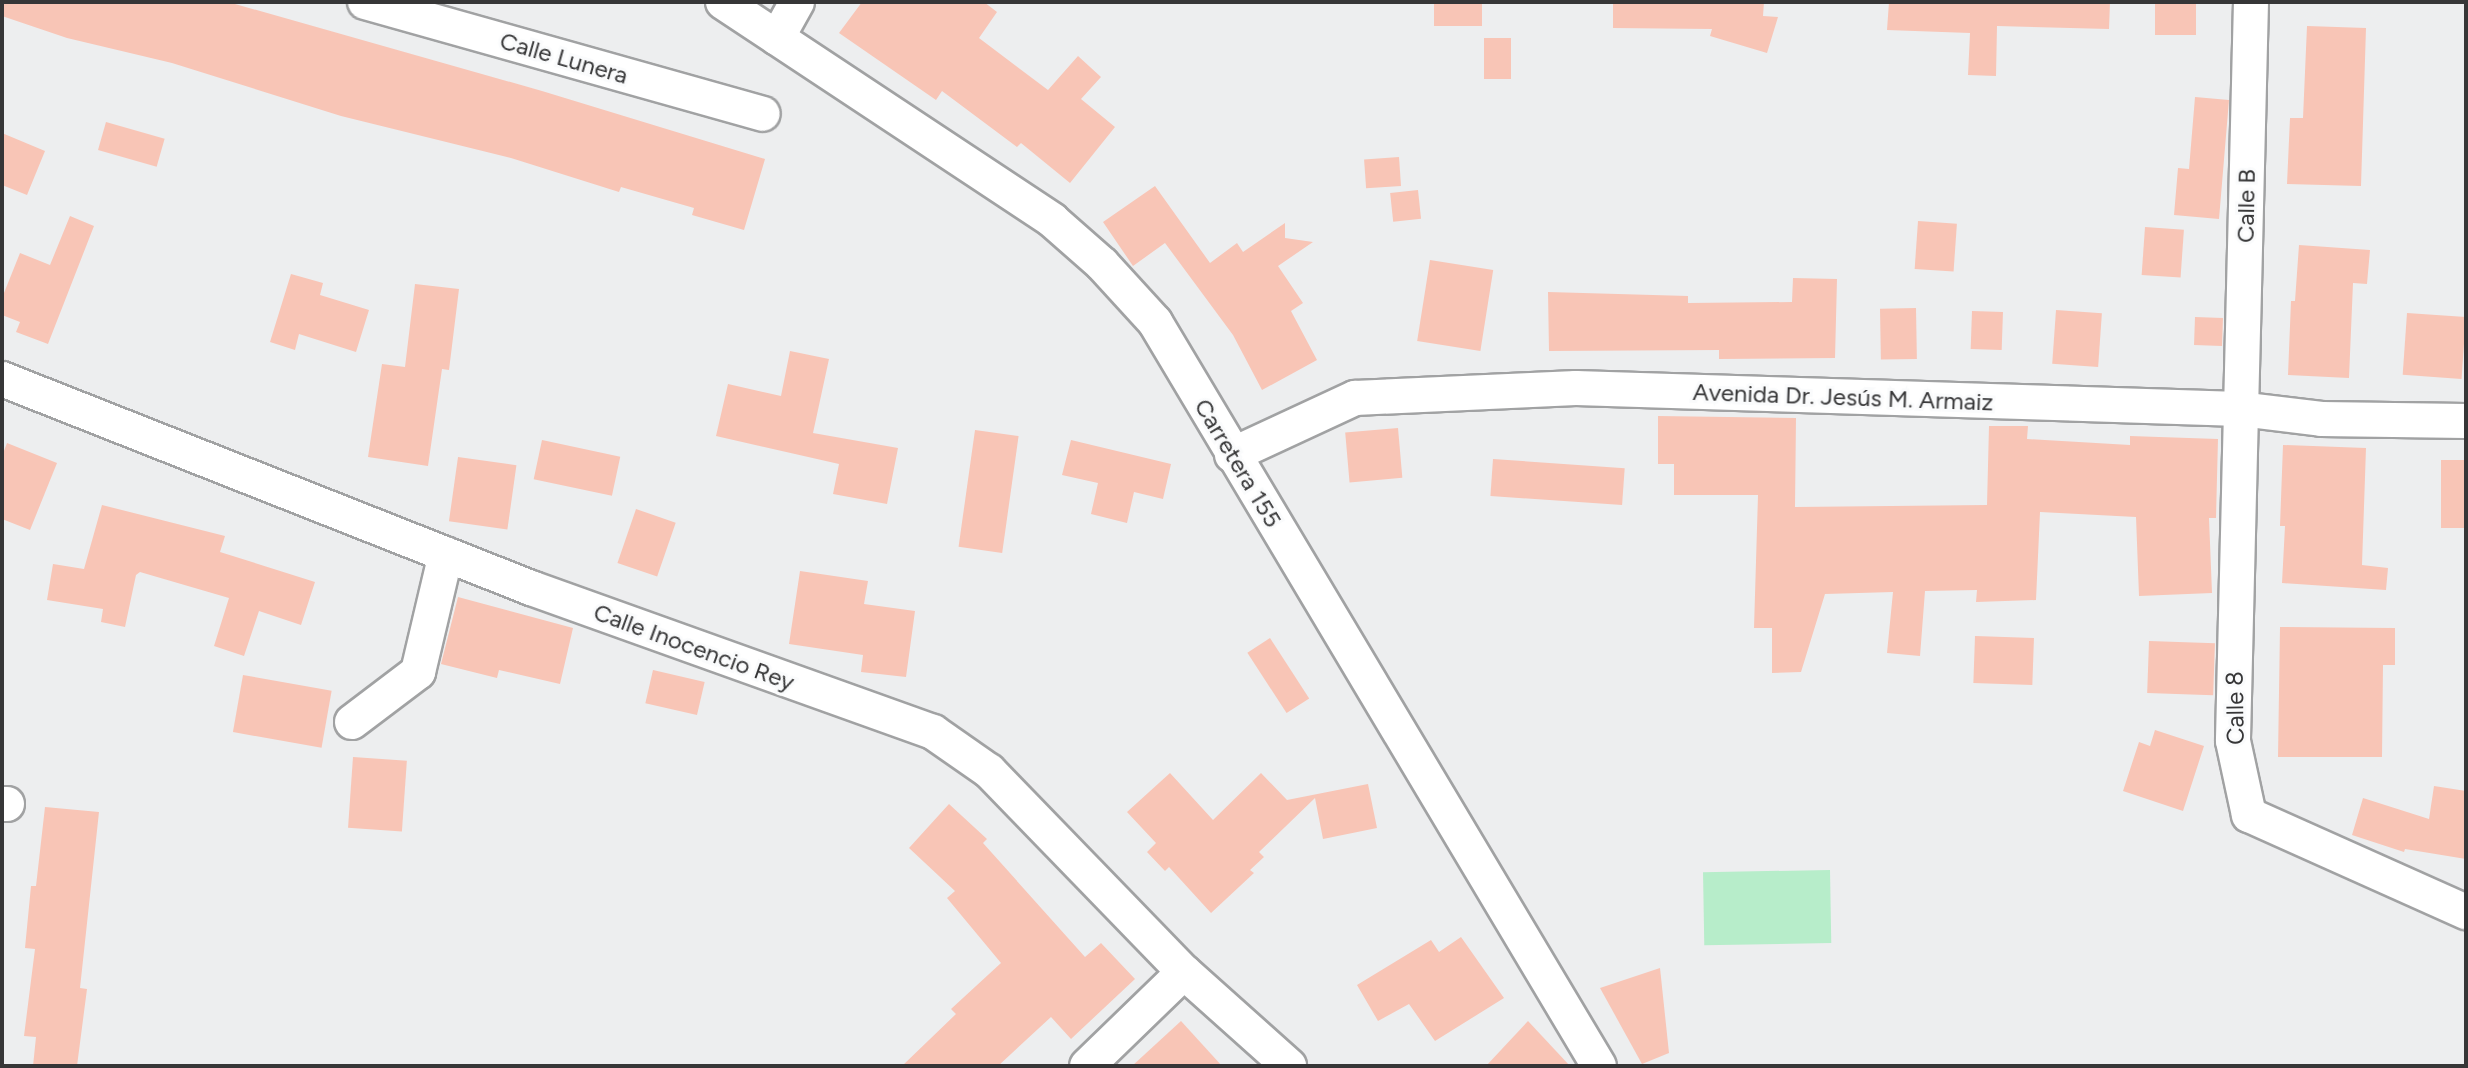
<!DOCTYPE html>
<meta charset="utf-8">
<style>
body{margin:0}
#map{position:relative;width:2468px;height:1068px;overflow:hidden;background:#edeeef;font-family:Figtree,sans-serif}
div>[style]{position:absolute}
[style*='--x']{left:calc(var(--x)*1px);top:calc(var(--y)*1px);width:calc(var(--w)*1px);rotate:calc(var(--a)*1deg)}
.green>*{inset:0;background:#b7edca;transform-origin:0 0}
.building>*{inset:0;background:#f8c5b6;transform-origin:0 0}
.roads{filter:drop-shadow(2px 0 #a1a2a3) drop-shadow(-2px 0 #a1a2a3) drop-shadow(0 2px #a1a2a3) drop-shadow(0 -2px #a1a2a3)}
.minor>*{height:34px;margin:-17px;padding:0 17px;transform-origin:17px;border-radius:17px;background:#fff}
span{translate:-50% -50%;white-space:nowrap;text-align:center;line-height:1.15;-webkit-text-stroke:6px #fafbfc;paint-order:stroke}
.street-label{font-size:24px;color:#363637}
.frame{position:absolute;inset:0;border:4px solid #363637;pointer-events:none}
</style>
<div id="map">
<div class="green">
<i style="left:1830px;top:870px;width:73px;height:127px;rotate:89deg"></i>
</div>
<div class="building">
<i style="clip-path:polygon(2px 2px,228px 2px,542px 91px,765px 159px,744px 230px,692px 215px,694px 208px,621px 187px,619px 192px,511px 158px,341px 116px,172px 63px,67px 38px,2px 16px)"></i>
<i style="clip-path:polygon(862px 2px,984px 2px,997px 12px,979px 38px,1048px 90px,1078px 56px,1101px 77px,1081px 99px,1115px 127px,1070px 183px,1021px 143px,1017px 147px,942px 91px,936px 100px,839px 33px)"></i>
<i style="left:1434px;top:2px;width:48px;height:24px"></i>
<i style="clip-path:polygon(1613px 2px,1764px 2px,1763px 16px,1778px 17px,1767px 53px,1710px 36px,1712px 29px,1613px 28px)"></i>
<i style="clip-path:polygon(1889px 2px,2110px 2px,2109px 29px,1997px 26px,1996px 76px,1968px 75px,1970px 33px,1887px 30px)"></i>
<i style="left:2155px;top:2px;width:41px;height:33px"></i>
<i style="clip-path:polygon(2307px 26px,2366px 28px,2361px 186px,2287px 184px,2290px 118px,2303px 118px)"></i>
<i style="left:1484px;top:38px;width:27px;height:41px"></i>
<i style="clip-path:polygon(2195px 97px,2229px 100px,2219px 219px,2174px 215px,2178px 168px,2189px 169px)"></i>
<i style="left:106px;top:122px;width:61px;height:29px;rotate:16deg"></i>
<i style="clip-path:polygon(2px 133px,45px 151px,27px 195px,2px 185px)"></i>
<i style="left:1399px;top:157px;width:29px;height:35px;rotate:86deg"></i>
<i style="clip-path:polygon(1155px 186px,1210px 263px,1237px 243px,1243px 252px,1285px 223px,1285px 238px,1313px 242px,1278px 266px,1303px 303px,1291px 311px,1317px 360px,1262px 390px,1233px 335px,1165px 243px,1133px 266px,1103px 222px)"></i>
<i style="left:1418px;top:190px;width:29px;height:28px;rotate:84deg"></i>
<i style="clip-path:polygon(70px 216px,94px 226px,48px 344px,16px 332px,20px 322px,2px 315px,2px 298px,20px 253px,50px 265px)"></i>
<i style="left:1918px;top:221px;width:39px;height:48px;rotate:4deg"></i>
<i style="left:2145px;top:227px;width:39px;height:48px;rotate:4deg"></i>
<i style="clip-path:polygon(2299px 245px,2370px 250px,2367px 284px,2353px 283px,2349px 378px,2288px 375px,2291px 301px,2295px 301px)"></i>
<i style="left:1430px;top:260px;width:64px;height:82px;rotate:9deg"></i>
<i style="clip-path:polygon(291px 274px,323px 283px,320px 295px,369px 310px,356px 352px,299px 334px,295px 350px,270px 342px)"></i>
<i style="clip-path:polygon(1793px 278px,1837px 279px,1835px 358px,1719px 359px,1719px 350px,1549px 351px,1548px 292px,1688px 296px,1688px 303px,1792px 302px)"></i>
<i style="clip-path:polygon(415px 284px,459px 289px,449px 370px,442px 369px,428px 466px,368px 457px,382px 364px,405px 367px)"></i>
<i style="left:1916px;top:308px;width:51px;height:36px;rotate:89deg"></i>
<i style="left:2056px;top:310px;width:46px;height:54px;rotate:4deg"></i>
<i style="left:1972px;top:311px;width:31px;height:38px;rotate:2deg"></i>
<i style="left:2407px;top:313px;width:59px;height:62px;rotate:4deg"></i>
<i style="left:2195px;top:317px;width:28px;height:28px;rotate:2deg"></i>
<i style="clip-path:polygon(790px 351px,829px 359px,813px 433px,898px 448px,887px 504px,833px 494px,839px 464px,716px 436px,728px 384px,781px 396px)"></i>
<i style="clip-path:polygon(1658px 416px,1796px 418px,1795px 507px,1987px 505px,1989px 426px,2028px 426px,2027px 439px,2130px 445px,2130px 436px,2218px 439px,2216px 518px,2209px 518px,2212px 593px,2139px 596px,2136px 517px,2040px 512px,2036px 600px,1976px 602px,1977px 590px,1925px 591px,1920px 656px,1887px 653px,1893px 592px,1825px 594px,1801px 672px,1772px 673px,1772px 628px,1754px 628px,1758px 495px,1674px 495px,1674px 464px,1658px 464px)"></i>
<i style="left:1398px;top:428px;width:50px;height:53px;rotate:85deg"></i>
<i style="left:975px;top:430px;width:44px;height:118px;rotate:8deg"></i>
<i style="left:542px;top:440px;width:80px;height:40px;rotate:12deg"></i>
<i style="clip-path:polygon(1071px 440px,1171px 464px,1163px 499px,1134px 492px,1127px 523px,1091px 514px,1098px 483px,1062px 475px)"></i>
<i style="clip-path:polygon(7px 443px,57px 463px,30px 530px,2px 519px,2px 456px)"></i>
<i style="clip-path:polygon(2283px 445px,2366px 448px,2362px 565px,2388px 568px,2386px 590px,2282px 583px,2285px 526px,2280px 526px)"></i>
<i style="left:458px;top:457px;width:59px;height:65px;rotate:8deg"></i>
<i style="left:1493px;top:459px;width:132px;height:37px;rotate:4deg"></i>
<i style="left:2441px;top:460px;width:25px;height:68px"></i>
<i style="clip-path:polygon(102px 505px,225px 536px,220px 552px,315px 582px,301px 625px,259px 611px,244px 656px,214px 646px,229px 598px,140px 572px,136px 575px,125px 627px,101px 622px,103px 609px,47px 600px,53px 564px,84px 569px)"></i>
<i style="left:636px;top:509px;width:42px;height:57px;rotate:19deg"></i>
<i style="clip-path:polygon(800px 571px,868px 581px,864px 604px,915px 611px,906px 677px,861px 672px,863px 655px,789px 644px)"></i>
<i style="clip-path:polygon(458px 597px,573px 628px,560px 684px,499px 670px,497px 678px,441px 664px)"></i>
<i style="clip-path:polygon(2280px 627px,2395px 628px,2395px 665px,2383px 665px,2382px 757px,2278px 757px)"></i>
<i style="left:1975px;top:636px;width:59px;height:47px;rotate:2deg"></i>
<i style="left:1270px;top:638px;width:72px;height:27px;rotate:57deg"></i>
<i style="left:2149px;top:641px;width:66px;height:52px;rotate:2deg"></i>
<i style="left:653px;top:670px;width:53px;height:34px;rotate:13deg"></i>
<i style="left:243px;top:675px;width:90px;height:58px;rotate:10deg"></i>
<i style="clip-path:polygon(2155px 730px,2204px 746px,2183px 811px,2123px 791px,2139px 742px,2150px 746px)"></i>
<i style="left:353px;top:757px;width:54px;height:71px;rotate:4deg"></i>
<i style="clip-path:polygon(1170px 773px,1213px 820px,1261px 773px,1287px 800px,1368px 784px,1377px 828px,1323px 839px,1315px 798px,1259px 852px,1264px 857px,1250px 870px,1254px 873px,1211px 913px,1169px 867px,1165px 871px,1147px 852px,1156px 843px,1127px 812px)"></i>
<i style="clip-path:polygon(2434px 786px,2466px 791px,2466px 859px,2405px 849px,2404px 852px,2352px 835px,2363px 798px,2429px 819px)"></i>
<i style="clip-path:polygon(949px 804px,987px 839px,983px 843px,1085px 957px,1101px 943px,1135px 979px,1071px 1039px,1051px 1017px,998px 1066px,902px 1066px,956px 1014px,951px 1009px,1001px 963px,947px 898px,955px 891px,909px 848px)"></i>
<i style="clip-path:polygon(45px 807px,99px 812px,80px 988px,87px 989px,77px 1066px,33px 1066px,36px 1037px,24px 1036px,35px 949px,25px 948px,31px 886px,36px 886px)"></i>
<i style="clip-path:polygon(1461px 937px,1504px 998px,1435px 1041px,1409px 1004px,1378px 1021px,1357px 985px,1431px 940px,1439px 952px)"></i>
<i style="clip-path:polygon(1660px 968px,1669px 1053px,1642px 1064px,1600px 988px)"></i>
<i style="clip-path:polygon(1181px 1021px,1222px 1066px,1132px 1066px)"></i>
<i style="clip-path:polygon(1528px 1021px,1570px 1066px,1486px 1066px)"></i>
</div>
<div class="roads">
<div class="minor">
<i style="--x:365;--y:2;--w:413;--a:15.7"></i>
<i style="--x:723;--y:2;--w:395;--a:33.5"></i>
<i style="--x:1052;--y:220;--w:67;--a:41.3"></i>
<i style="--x:1102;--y:264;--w:79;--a:47.6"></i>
<i style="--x:1155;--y:322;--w:866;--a:59.17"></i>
<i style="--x:2251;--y:2;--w:739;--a:91.4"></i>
<i style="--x:2233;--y:741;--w:76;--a:77.8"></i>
<i style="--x:2249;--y:815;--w:238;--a:24.1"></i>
<i style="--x:777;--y:38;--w:41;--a:-60.9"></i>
<i style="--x:2;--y:379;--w:569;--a:21.56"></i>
<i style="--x:531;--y:588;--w:427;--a:19.7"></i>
<i style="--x:933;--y:732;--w:68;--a:34.9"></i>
<i style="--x:989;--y:771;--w:280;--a:45.9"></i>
<i style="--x:1184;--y:972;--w:141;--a:41.8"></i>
<i style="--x:1232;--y:455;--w:136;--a:-24.9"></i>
<i style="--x:1355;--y:398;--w:221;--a:-2.6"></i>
<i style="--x:1576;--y:388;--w:664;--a:1.81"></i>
<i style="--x:2240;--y:409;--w:82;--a:7"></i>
<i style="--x:2321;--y:419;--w:145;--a:0.8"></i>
<i style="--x:352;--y:722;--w:83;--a:-37.1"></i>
<i style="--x:418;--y:672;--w:121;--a:-76.7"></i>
<i style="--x:2;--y:804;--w:5;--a:0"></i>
<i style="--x:1087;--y:1066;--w:135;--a:-44.1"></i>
</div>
</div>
<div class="street-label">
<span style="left:564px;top:58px;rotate:16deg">Calle Lunera</span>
<span style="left:2246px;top:206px;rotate:-89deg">Calle B</span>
<span style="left:1843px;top:397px;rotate:2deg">Avenida Dr. Jesús M. Armaiz</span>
<span style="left:1238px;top:463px;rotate:59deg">Carretera 155</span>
<span style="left:694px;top:647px;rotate:20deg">Calle Inocencio Rey</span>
<span style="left:2235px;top:708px;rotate:-91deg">Calle 8</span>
</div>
<div class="frame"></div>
</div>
